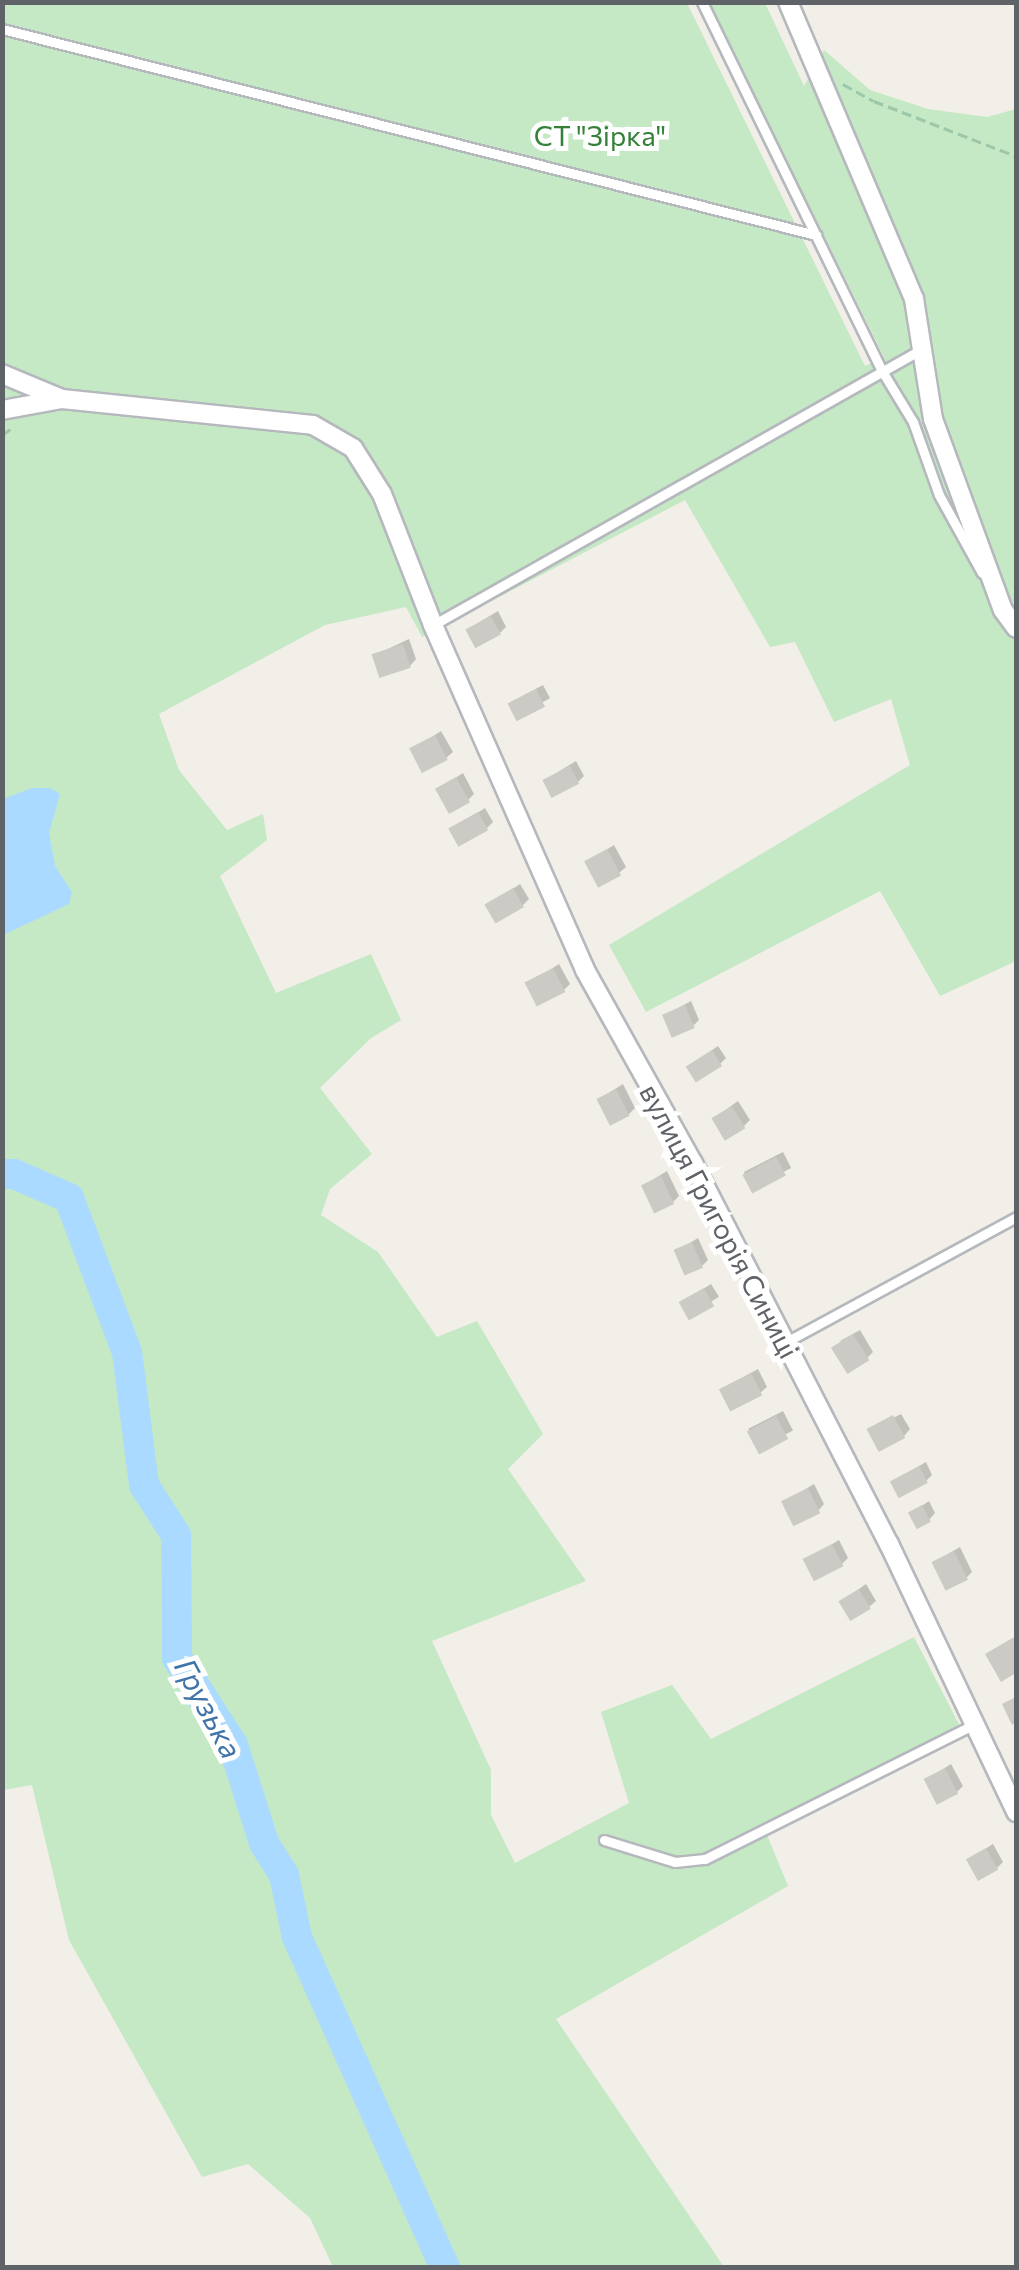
<!DOCTYPE html>
<meta charset="utf-8">
<style>
body{margin:0}
#map{position:relative;width:1019px;height:2270px;overflow:hidden;background:#f1efe8;font-family:Commissioner,sans-serif}
div>[style]{position:absolute}
[style*='--x']{left:calc(var(--x)*1px);top:calc(var(--y)*1px);width:calc(var(--w)*1px);rotate:calc(var(--a)*1deg)}
.green>*{inset:0;background:#c5e8c5}
.water>*{inset:0;background:#aadaff}
.shadow>*{inset:0;background:#0003;transform-origin:0 0}
.river>*{height:30px;margin:-15px;padding:0 15px;transform-origin:15px;border-radius:15px;background:#aadaff}
.building>*{inset:0;background:#cccac5;transform-origin:0 0}
.path>*{height:2.5px;margin-top:-1.25px;transform-origin:0;background:repeating-linear-gradient(90deg,#9cc7a9 0 10px,transparent 0 15px)}
.roads{filter:drop-shadow(2px 0 #b5b8bc) drop-shadow(-2px 0 #b5b8bc) drop-shadow(0 2px #b5b8bc) drop-shadow(0 -2px #b5b8bc)}
.lane>*{height:9px;margin:-4.5px;padding:0 4.5px;transform-origin:4.5px;border-radius:4.5px;background:#fff}
.street>*{height:18px;margin:-9px;padding:0 9px;transform-origin:9px;border-radius:9px;background:#fff}
span{translate:-50% -50%;white-space:nowrap;text-align:center;line-height:1.15;-webkit-text-stroke:10px #fff;paint-order:stroke}
.park-label{font-size:28px;color:#348238}
.street-label{font-size:28px;color:#5f6368}
.water-label{font-size:30px;color:#4174aa;font-style:italic}
.frame{position:absolute;inset:0;border:5px solid #5f6368;pointer-events:none}
</style>
<div id="map">
<div class="green">
<i style="clip-path:polygon(2px 3px,687px 3px,865px 366px,884px 357px,709px 3px,765px 3px,804px 86px,824px 50px,870px 90px,928px 109px,987px 117px,1016px 109px,1016px 961px,940px 996px,880px 891px,646px 1012px,609px 945px,910px 765px,891px 699px,834px 722px,795px 642px,770px 647px,685px 500px,422px 637px,406px 607px,325px 625px,159px 714px,179px 770px,227px 830px,263px 814px,267px 840px,220px 876px,276px 993px,371px 954px,401px 1020px,371px 1038px,320px 1088px,372px 1154px,330px 1189px,321px 1215px,378px 1252px,437px 1337px,477px 1321px,543px 1434px,508px 1469px,586px 1581px,432px 1641px,491px 1770px,491px 1815px,515px 1863px,629px 1803px,601px 1712px,672px 1685px,711px 1739px,914px 1637px,965px 1736px,767px 1835px,788px 1886px,556px 2019px,724px 2267px,333px 2267px,310px 2218px,248px 2164px,202px 2177px,69px 1940px,32px 1785px,3px 1790px)"></i>
</div>
<div class="water">
<i style="clip-path:polygon(32px 788px,50px 788px,60px 794px,49px 833px,55px 866px,72px 892px,69px 904px,3px 935px,3px 799px)"></i>
</div>
<div class="shadow">
<i style="clip-path:polygon(498px 611px,506px 627px,500px 633px,468px 629px)"></i>
<i style="clip-path:polygon(409px 639px,416px 659px,410px 666px,375px 655px)"></i>
<i style="left:543px;top:685px;width:15px;height:38px;rotate:62deg"></i>
<i style="clip-path:polygon(441px 731px,453px 752px,446px 758px,413px 749px)"></i>
<i style="clip-path:polygon(576px 761px,584px 776px,578px 782px,545px 780px)"></i>
<i style="clip-path:polygon(463px 773px,474px 794px,468px 800px,438px 789px)"></i>
<i style="clip-path:polygon(485px 808px,493px 822px,487px 828px,451px 830px)"></i>
<i style="clip-path:polygon(614px 845px,626px 867px,619px 873px,587px 862px)"></i>
<i style="clip-path:polygon(520px 884px,529px 899px,523px 905px,488px 905px)"></i>
<i style="clip-path:polygon(559px 964px,570px 984px,564px 990px,528px 984px)"></i>
<i style="clip-path:polygon(691px 1001px,699px 1020px,693px 1026px,665px 1015px)"></i>
<i style="clip-path:polygon(718px 1046px,726px 1058px,720px 1064px,689px 1066px)"></i>
<i style="clip-path:polygon(623px 1084px,635px 1108px,629px 1114px,599px 1099px)"></i>
<i style="clip-path:polygon(738px 1101px,750px 1120px,744px 1126px,714px 1118px)"></i>
<i style="left:783px;top:1152px;width:18px;height:44px;rotate:63deg"></i>
<i style="clip-path:polygon(667px 1171px,679px 1196px,673px 1202px,644px 1185px)"></i>
<i style="clip-path:polygon(698px 1238px,708px 1260px,702px 1266px,677px 1251px)"></i>
<i style="left:711px;top:1284px;width:15px;height:34px;rotate:58deg"></i>
<i style="clip-path:polygon(860px 1330px,873px 1352px,867px 1358px,840px 1341px)"></i>
<i style="clip-path:polygon(758px 1369px,767px 1387px,760px 1393px,722px 1389px)"></i>
<i style="left:783px;top:1411px;width:22px;height:39px;rotate:63deg"></i>
<i style="clip-path:polygon(901px 1414px,910px 1429px,904px 1436px,873px 1428px)"></i>
<i style="clip-path:polygon(926px 1462px,932px 1475px,926px 1481px,893px 1481px)"></i>
<i style="clip-path:polygon(814px 1484px,824px 1504px,818px 1511px,784px 1502px)"></i>
<i style="clip-path:polygon(929px 1501px,935px 1513px,929px 1520px,911px 1513px)"></i>
<i style="clip-path:polygon(839px 1540px,848px 1558px,842px 1564px,806px 1560px)"></i>
<i style="clip-path:polygon(960px 1547px,972px 1572px,966px 1578px,934px 1562px)"></i>
<i style="clip-path:polygon(866px 1584px,876px 1601px,869px 1607px,842px 1601px)"></i>
<i style="clip-path:polygon(951px 1764px,963px 1786px,957px 1792px,927px 1779px)"></i>
<i style="clip-path:polygon(993px 1844px,1003px 1862px,997px 1868px,969px 1859px)"></i>
</div>
<div class="river">
<i style="--x:2;--y:1174;--w:12;--a:0"></i>
<i style="--x:14;--y:1174;--w:60;--a:23.6"></i>
<i style="--x:69;--y:1198;--w:165;--a:69.4"></i>
<i style="--x:127;--y:1352;--w:134;--a:82.7"></i>
<i style="--x:144;--y:1485;--w:59;--a:57.4"></i>
<i style="--x:176;--y:1535;--w:123;--a:89.5"></i>
<i style="--x:177;--y:1658;--w:103;--a:57.2"></i>
<i style="--x:233;--y:1745;--w:103;--a:72.4"></i>
<i style="--x:264;--y:1843;--w:38;--a:58"></i>
<i style="--x:284;--y:1875;--w:63;--a:78.2"></i>
<i style="--x:297;--y:1937;--w:363;--a:65.9"></i>
</div>
<div class="building">
<i style="left:491px;top:616px;width:21px;height:29px;rotate:62deg"></i>
<i style="left:403px;top:644px;width:25px;height:33px;rotate:72deg"></i>
<i style="left:536px;top:689px;width:20px;height:32px;rotate:63deg"></i>
<i style="left:435px;top:735px;width:28px;height:29px;rotate:63deg"></i>
<i style="left:570px;top:766px;width:20px;height:31px;rotate:63deg"></i>
<i style="left:456px;top:777px;width:29px;height:24px;rotate:61deg"></i>
<i style="left:478px;top:812px;width:21px;height:34px;rotate:61deg"></i>
<i style="left:607px;top:849px;width:30px;height:26px;rotate:62deg"></i>
<i style="left:513px;top:888px;width:22px;height:33px;rotate:60deg"></i>
<i style="left:553px;top:968px;width:27px;height:32px;rotate:63deg"></i>
<i style="left:685px;top:1005px;width:25px;height:25px;rotate:67deg"></i>
<i style="left:712px;top:1050px;width:19px;height:31px;rotate:58deg"></i>
<i style="left:616px;top:1089px;width:30px;height:22px;rotate:63deg"></i>
<i style="left:732px;top:1106px;width:26px;height:24px;rotate:59deg"></i>
<i style="left:776px;top:1157px;width:21px;height:38px;rotate:62deg"></i>
<i style="left:661px;top:1176px;width:31px;height:22px;rotate:65deg"></i>
<i style="left:692px;top:1242px;width:28px;height:20px;rotate:67deg"></i>
<i style="left:704px;top:1288px;width:21px;height:29px;rotate:61deg"></i>
<i style="left:853px;top:1334px;width:31px;height:26px;rotate:58deg"></i>
<i style="left:751px;top:1373px;width:25px;height:36px;rotate:63deg"></i>
<i style="left:893px;top:1415px;width:26px;height:30px;rotate:62deg"></i>
<i style="left:776px;top:1416px;width:26px;height:33px;rotate:62deg"></i>
<i style="left:919px;top:1466px;width:19px;height:33px;rotate:62deg"></i>
<i style="left:808px;top:1488px;width:28px;height:30px;rotate:64deg"></i>
<i style="left:922px;top:1505px;width:19px;height:16px;rotate:62deg"></i>
<i style="left:832px;top:1544px;width:25px;height:33px;rotate:63deg"></i>
<i style="left:954px;top:1551px;width:32px;height:25px;rotate:64deg"></i>
<i style="left:859px;top:1589px;width:23px;height:24px;rotate:59deg"></i>
<i style="clip-path:polygon(1016px 1636px,1016px 1673px,1001px 1682px,985px 1654px)"></i>
<i style="clip-path:polygon(1016px 1697px,1016px 1722px,1012px 1725px,1002px 1704px)"></i>
<i style="left:945px;top:1768px;width:29px;height:24px;rotate:63deg"></i>
<i style="left:986px;top:1848px;width:25px;height:23px;rotate:61deg"></i>
</div>
<div class="path">
<i style="--x:843;--y:84;--w:35;--a:29"></i>
<i style="--x:874;--y:101;--w:152;--a:21.2"></i>
<i style="--x:2;--y:435;--w:14;--a:-36"></i>
</div>
<div class="roads">
<div class="lane">
<i style="--x:702;--y:2;--w:411;--a:64"></i>
<i style="--x:882;--y:371;--w:60;--a:58.7"></i>
<i style="--x:913;--y:422;--w:77;--a:70.4"></i>
<i style="--x:939;--y:495;--w:89;--a:61.1"></i>
<i style="--x:2;--y:29;--w:840;--a:14.2"></i>
<i style="--x:433;--y:625;--w:562;--a:-29.44"></i>
<i style="--x:786;--y:1342;--w:262;--a:-28.5"></i>
<i style="--x:604;--y:1840;--w:74;--a:17.2"></i>
<i style="--x:675;--y:1862;--w:30;--a:-6"></i>
<i style="--x:705;--y:1859;--w:300;--a:-26.6"></i>
</div>
<div class="street">
<i style="--x:788;--y:2;--w:323;--a:67"></i>
<i style="--x:914;--y:299;--w:121;--a:81"></i>
<i style="--x:933;--y:419;--w:203;--a:69.9"></i>
<i style="--x:1003;--y:610;--w:22;--a:54"></i>
<i style="--x:2;--y:374;--w:65;--a:22.6"></i>
<i style="--x:62;--y:399;--w:252;--a:5.9"></i>
<i style="--x:313;--y:425;--w:46;--a:29.9"></i>
<i style="--x:353;--y:448;--w:54;--a:57.8"></i>
<i style="--x:382;--y:494;--w:141;--a:68.7"></i>
<i style="--x:433;--y:625;--w:377;--a:66.2"></i>
<i style="--x:585;--y:970;--w:221;--a:60.8"></i>
<i style="--x:693;--y:1163;--w:428;--a:62.8"></i>
<i style="--x:889;--y:1544;--w:297;--a:64.6"></i>
<i style="--x:2;--y:410;--w:61;--a:-10.4"></i>
</div>
</div>
<div class="park-label">
<span style="left:600px;top:135px">СТ "Зірка"</span>
</div>
<div class="street-label">
<span style="left:720px;top:1221px;rotate:62deg">вулиця Григорія Синиці</span>
</div>
<div class="water-label">
<span style="left:209px;top:1708px;rotate:62deg">Грузька</span>
</div>
<div class="frame"></div>
</div>
